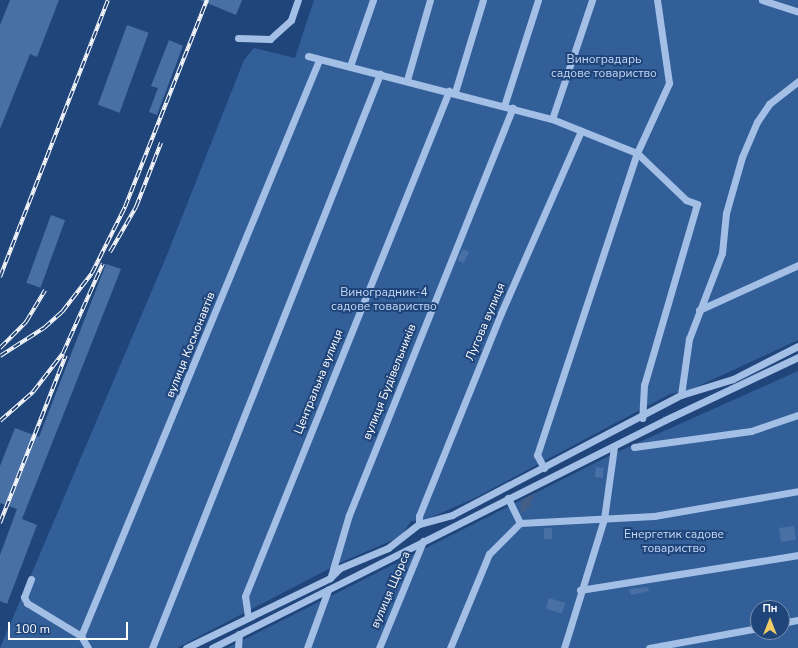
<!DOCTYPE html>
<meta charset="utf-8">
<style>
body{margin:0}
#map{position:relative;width:798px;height:648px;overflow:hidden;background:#20457b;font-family:"Nunito Sans",sans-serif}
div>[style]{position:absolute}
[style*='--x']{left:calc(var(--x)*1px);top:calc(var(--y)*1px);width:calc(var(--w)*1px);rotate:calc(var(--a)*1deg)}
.green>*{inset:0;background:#335f99}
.water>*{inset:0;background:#445f87}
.building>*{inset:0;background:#4970a4;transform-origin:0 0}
.minor>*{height:7px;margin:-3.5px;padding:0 3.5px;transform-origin:3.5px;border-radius:3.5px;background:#a3bfe6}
.rail>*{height:4px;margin-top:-2px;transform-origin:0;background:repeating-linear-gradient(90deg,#20457b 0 8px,#fff 0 16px);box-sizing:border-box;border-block:1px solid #fff}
span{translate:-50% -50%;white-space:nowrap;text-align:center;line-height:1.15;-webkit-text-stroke:4px #20457b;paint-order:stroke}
.park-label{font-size:12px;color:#c6daf5}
.street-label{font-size:12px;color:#fff}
.north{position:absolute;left:750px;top:600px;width:40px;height:40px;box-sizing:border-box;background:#20457b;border:1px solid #798fb0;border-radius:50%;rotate:0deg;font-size:11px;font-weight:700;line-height:16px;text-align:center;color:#fff}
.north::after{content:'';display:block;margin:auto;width:14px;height:18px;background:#f3cd64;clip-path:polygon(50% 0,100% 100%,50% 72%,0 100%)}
.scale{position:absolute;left:8px;top:622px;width:120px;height:18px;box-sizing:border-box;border:2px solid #fff;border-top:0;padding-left:5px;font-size:12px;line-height:14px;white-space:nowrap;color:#fff;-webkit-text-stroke:3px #20457b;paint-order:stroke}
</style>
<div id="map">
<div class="green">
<i style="clip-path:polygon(314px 0,798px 0,798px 340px,690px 390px,670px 394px,473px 499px,425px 520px,411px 521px,400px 537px,342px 562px,177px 648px,0 648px,167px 255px,244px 60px,254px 48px,295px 58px)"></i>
<i style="clip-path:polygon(evenodd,798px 371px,798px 648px,227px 648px,615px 453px,798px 371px,758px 608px,782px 608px,782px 632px,758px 632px,758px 608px)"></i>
</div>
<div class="water">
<i style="clip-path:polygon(535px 493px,529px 508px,521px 514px,521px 500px)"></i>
</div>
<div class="building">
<i style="clip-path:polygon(10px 0,59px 0,37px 57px,30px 54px,0 129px,0 25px)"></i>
<i style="clip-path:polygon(200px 0,242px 0,236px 15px)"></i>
<i style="left:127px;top:25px;width:23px;height:85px;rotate:20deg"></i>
<i style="clip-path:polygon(169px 40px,183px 46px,157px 115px,149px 112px,158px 88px,151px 86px)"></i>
<i style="left:51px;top:215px;width:15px;height:72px;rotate:20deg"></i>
<i style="clip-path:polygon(463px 249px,469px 252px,464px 263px,457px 260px)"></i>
<i style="clip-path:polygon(106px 264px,121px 269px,22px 519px,37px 525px,7px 604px,0 601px,0 555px,17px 509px,0 503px,0 466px,15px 428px,39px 437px)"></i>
<i style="left:596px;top:467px;width:8px;height:10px;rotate:7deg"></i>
<i style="left:794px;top:526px;width:14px;height:15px;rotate:82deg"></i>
<i style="left:544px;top:528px;width:8px;height:11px"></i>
<i style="clip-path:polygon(648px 587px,649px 591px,631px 595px,629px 589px)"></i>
<i style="left:549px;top:598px;width:17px;height:11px;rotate:17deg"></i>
</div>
<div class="minor">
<i style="--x:762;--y:0;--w:38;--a:18"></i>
<i style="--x:238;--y:38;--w:32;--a:2"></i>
<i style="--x:270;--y:39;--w:28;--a:-42"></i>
<i style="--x:291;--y:20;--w:21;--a:-71"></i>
<i style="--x:308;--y:56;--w:252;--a:14.5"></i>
<i style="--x:552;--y:119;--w:92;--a:21.8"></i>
<i style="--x:637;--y:153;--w:68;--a:43.8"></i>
<i style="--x:686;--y:200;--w:12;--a:20"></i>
<i style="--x:697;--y:204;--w:189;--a:106.3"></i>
<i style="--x:644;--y:385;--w:33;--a:93"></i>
<i style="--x:350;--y:66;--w:70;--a:-70.8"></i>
<i style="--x:407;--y:80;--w:83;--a:-74"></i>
<i style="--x:455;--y:92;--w:96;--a:-73.1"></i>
<i style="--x:504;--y:106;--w:111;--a:-72.2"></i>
<i style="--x:552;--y:119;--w:126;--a:-71.4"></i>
<i style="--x:699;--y:310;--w:109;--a:-24.4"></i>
<i style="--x:681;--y:395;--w:57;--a:-81.9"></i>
<i style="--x:689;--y:339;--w:92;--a:-69"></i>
<i style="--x:722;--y:253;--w:40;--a:-84.3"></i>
<i style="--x:726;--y:213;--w:58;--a:-74.1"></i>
<i style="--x:742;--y:157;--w:38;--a:-67"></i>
<i style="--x:757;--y:122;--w:22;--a:-56"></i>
<i style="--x:769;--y:104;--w:37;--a:-38"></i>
<i style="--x:634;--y:447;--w:118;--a:-7.8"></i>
<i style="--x:751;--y:431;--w:50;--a:-18.8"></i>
<i style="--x:544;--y:468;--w:15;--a:-118"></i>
<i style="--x:537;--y:455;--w:318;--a:-71.7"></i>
<i style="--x:637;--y:153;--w:77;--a:-65.4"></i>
<i style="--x:669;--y:83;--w:84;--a:-98.2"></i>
<i style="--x:520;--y:523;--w:134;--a:-3"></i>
<i style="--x:654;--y:516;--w:146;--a:-9.8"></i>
<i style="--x:419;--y:524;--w:8;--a:-90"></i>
<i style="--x:419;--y:516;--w:219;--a:-68"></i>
<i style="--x:501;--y:313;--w:199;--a:-66.3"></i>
<i style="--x:331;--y:576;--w:64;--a:-73.6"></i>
<i style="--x:349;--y:515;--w:439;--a:-68.1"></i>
<i style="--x:31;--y:579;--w:19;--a:111"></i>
<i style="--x:24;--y:597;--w:7;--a:63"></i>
<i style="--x:27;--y:603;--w:63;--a:31.4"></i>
<i style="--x:81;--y:636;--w:14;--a:60"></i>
<i style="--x:580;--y:590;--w:221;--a:-9.1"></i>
<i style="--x:248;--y:617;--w:21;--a:-98"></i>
<i style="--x:245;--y:596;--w:545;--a:-68"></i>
<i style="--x:782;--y:623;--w:16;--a:-11"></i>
<i style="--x:81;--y:636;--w:623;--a:-67.55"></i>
<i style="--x:152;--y:648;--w:618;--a:-68.34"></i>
<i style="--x:186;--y:648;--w:160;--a:-25.9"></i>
<i style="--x:330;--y:578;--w:14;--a:-45"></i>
<i style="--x:340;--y:568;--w:52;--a:-22.6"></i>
<i style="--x:388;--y:548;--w:39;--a:-38"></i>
<i style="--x:419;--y:524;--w:34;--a:-15"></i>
<i style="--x:452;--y:515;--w:259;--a:-27.7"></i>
<i style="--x:681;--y:395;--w:54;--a:-17.1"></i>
<i style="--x:733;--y:379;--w:73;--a:-26.9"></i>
<i style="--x:212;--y:648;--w:507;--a:-26.72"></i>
<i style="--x:665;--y:420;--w:147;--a:-25.3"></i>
<i style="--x:238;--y:648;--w:14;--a:-86"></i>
<i style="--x:307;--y:648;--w:62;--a:-70.1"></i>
<i style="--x:379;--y:648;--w:116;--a:-67.6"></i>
<i style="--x:450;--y:648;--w:102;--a:-67.5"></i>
<i style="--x:489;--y:554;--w:44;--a:-45"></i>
<i style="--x:520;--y:523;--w:28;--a:-116"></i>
<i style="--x:564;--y:648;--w:135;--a:-72.8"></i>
<i style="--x:604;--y:519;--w:73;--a:-82.1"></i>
<i style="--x:649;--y:648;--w:111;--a:-10.4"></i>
</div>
<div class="rail">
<i style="--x:110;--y:252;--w:52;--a:-60"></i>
<i style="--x:136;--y:207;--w:69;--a:-68.7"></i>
<i style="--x:0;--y:277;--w:297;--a:-68.7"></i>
<i style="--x:0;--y:348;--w:37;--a:-45"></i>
<i style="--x:26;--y:322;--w:37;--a:-59"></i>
<i style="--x:0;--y:356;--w:52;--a:-32.5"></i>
<i style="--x:44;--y:328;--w:24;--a:-42"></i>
<i style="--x:62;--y:312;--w:49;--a:-52.4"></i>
<i style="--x:92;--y:273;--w:74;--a:-63.4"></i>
<i style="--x:125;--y:207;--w:223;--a:-68.4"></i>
<i style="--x:0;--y:421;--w:44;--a:-41.3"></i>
<i style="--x:33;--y:392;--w:49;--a:-52.4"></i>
<i style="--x:63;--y:353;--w:98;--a:-66"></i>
<i style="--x:0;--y:523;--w:180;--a:-68.6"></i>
</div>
<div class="park-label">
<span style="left:604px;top:67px">Виноградарь<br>садове товариство</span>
<span style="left:384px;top:300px">Виноградник-4<br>садове товариство</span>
<span style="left:674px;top:542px">Енергетик садове<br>товариство</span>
</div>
<div class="street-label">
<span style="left:486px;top:322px;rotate:-67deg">Лугова вулиця</span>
<span style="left:191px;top:345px;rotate:-68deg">вулиця Космонавтів</span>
<span style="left:319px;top:382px;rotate:-68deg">Центральна вулиця</span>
<span style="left:390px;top:382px;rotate:-68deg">вулиця Будівельників</span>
<span style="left:391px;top:590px;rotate:-67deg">вулиця Щорса</span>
</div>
<div class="north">Пн</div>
<div class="scale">100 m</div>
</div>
